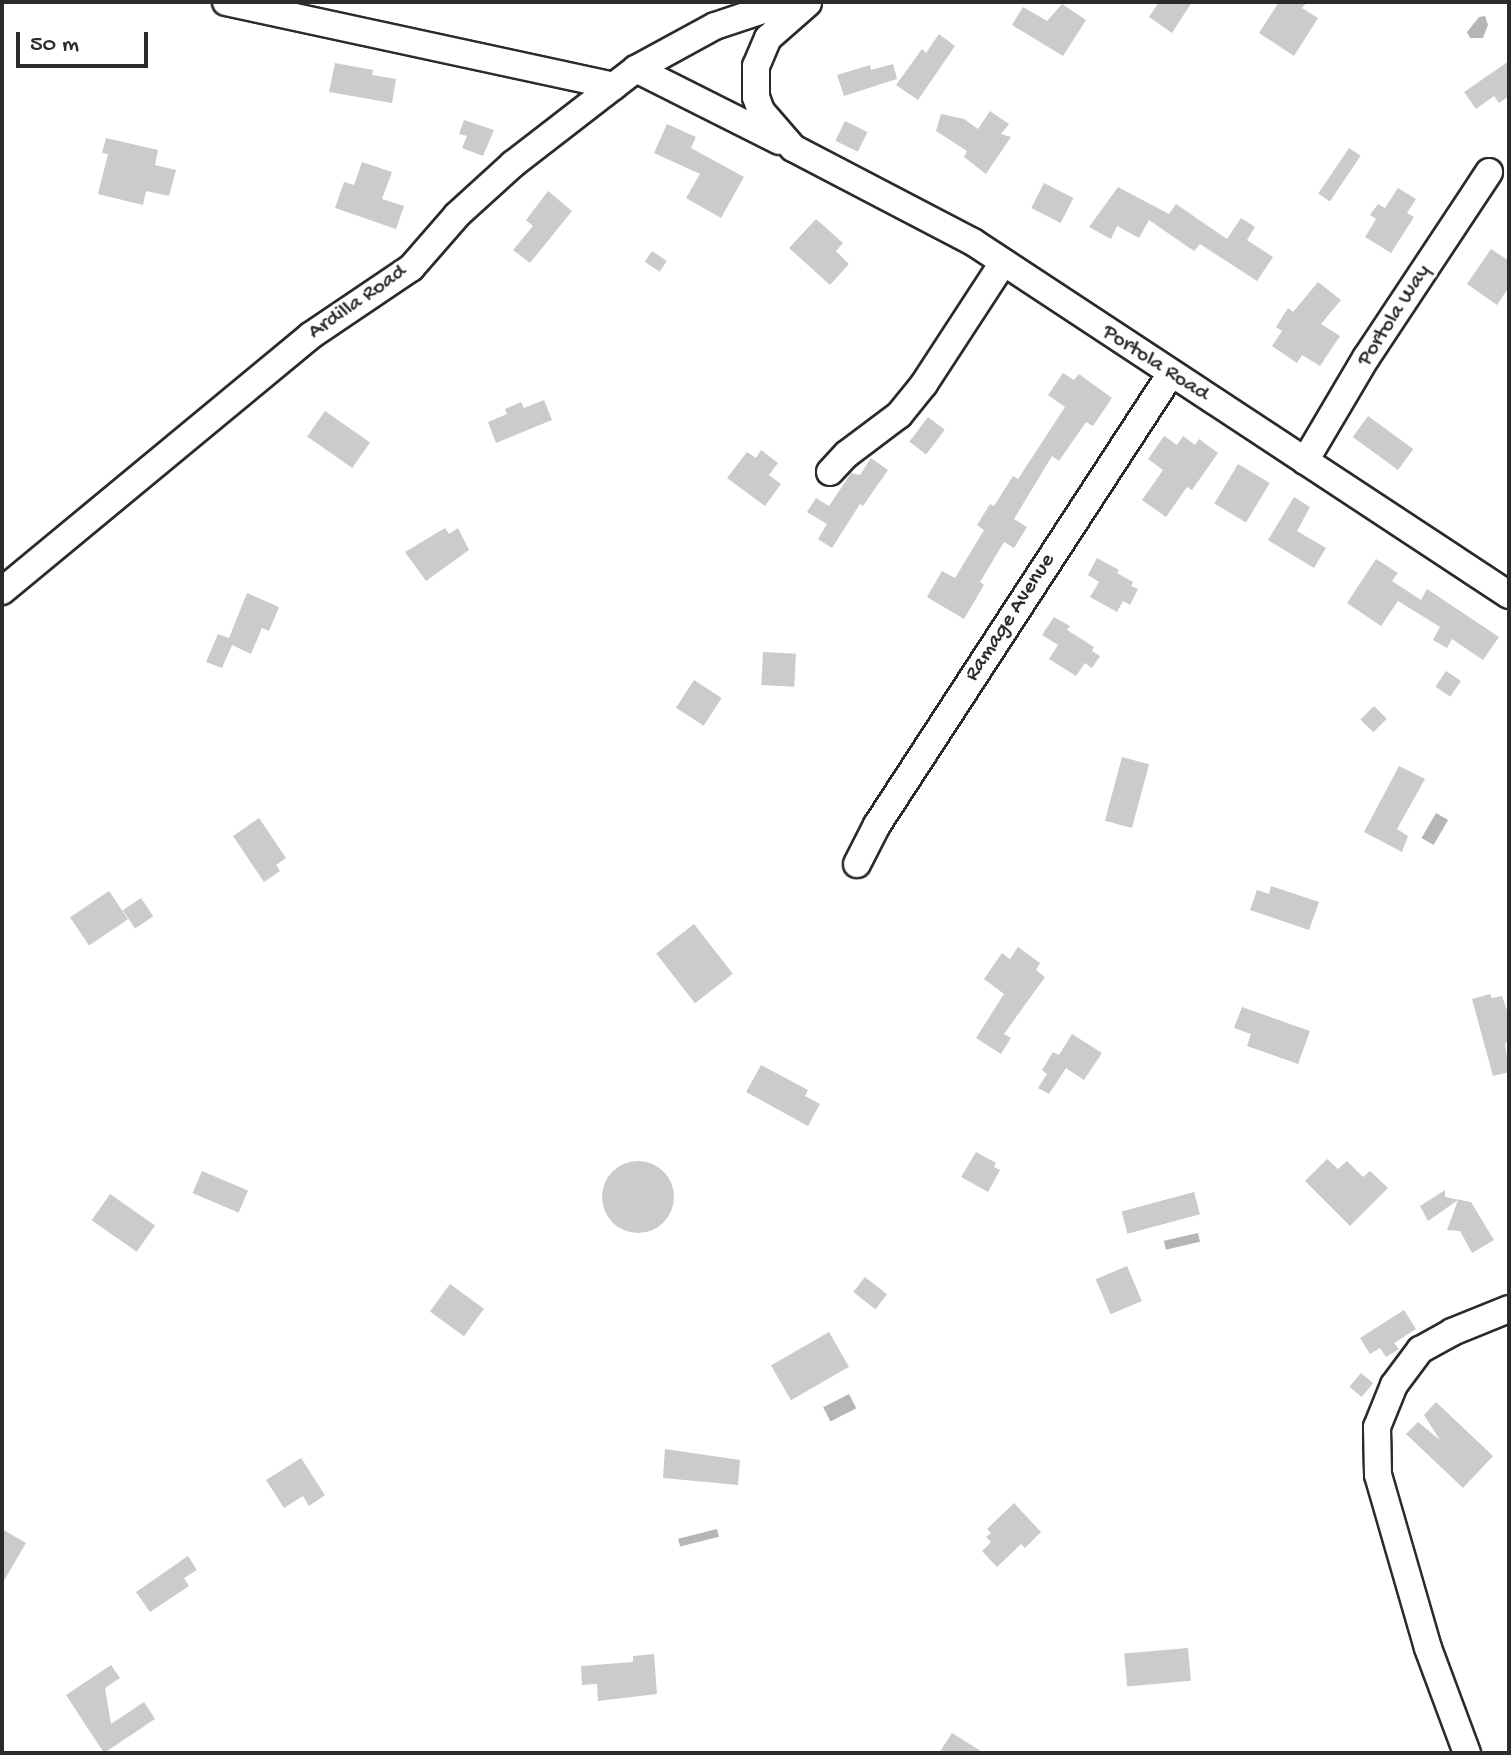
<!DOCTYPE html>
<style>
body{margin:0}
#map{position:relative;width:1511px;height:1755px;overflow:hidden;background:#fff;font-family:"Gochi Hand",sans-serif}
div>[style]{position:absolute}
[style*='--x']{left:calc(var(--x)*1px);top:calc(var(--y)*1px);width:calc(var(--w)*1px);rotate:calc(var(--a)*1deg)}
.water>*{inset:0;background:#b6b6b6;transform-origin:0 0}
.building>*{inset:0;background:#cbcbcb;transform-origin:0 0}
.round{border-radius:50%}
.roads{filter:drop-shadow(2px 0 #2b2b2b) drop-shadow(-2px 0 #2b2b2b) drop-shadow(0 2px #2b2b2b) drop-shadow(0 -2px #2b2b2b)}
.minor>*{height:26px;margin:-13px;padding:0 13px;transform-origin:13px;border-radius:13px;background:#fff}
span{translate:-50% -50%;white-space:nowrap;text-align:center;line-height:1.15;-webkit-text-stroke:6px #fff;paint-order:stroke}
.street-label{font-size:22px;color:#2b2b2b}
.frame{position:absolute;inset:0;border:4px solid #2b2b2b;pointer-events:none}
.scale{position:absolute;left:16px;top:32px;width:132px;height:36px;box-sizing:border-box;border:4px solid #2b2b2b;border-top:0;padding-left:10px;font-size:24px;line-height:28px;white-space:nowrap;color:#2b2b2b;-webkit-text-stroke:6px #fff;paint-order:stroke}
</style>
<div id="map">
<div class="water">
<i style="clip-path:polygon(1485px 16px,1488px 25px,1483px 38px,1470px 38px,1467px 32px,1479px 17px)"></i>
<i style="left:1436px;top:813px;width:14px;height:29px;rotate:30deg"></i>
<i style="left:1198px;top:1233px;width:9px;height:35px;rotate:77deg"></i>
<i style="left:849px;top:1394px;width:16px;height:29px;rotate:63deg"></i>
<i style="left:717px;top:1529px;width:8px;height:40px;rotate:76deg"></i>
</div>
<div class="building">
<i style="clip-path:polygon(1159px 2px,1192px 2px,1172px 33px,1149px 17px)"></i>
<i style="clip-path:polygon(1279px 2px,1307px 2px,1302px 8px,1318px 18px,1294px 56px,1259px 33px)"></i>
<i style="clip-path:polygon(1062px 4px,1086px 20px,1063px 56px,1012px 25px,1023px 7px,1047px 21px)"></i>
<i style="clip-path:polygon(939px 34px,955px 46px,918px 100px,896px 85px,922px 49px,926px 53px)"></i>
<i style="clip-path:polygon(1509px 61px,1509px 96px,1499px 103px,1494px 96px,1476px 109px,1464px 92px)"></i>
<i style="clip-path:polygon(335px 63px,373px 70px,372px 75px,396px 79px,392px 103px,329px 92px)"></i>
<i style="clip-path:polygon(893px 64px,897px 79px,844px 96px,837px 75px,870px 65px,871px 70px)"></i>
<i style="clip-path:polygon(990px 111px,1009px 124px,1001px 134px,1011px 137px,986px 174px,964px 157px,967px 151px,936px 131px,941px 114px,964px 119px,978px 129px)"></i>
<i style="clip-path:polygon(464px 120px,494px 130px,483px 156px,462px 148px,467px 136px,459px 134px)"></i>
<i style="left:845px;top:121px;width:25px;height:22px;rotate:26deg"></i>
<i style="clip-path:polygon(667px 124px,696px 137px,691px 148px,744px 177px,721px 218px,686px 198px,700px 174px,654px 153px)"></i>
<i style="clip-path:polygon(106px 138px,158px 150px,155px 165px,176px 170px,169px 196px,146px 191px,143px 205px,98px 194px,108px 154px,102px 153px)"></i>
<i style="left:1349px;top:148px;width:14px;height:55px;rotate:34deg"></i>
<i style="clip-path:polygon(362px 162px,392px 172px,382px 199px,404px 206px,396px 229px,335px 208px,344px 182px,354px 185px)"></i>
<i style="left:1044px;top:183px;width:33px;height:28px;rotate:27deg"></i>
<i style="clip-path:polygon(1118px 187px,1169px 214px,1176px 204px,1227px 239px,1241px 218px,1255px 227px,1247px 240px,1273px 257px,1257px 281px,1200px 244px,1194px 251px,1149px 220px,1139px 238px,1117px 226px,1111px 239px,1089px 227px)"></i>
<i style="clip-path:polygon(1398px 188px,1416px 199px,1407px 213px,1414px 217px,1391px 253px,1365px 237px,1376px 219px,1370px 215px,1378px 204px,1385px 208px)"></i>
<i style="clip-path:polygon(548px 191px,572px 211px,530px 263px,513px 250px,533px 226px,526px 220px)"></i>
<i style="clip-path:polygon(816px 219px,843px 243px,836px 251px,849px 264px,830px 285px,789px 248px)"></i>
<i style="clip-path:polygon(1491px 249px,1509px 261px,1509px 287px,1497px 305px,1467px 284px)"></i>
<i style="left:652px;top:251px;width:18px;height:13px;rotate:34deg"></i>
<i style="clip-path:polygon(1318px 282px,1341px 300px,1321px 324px,1340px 336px,1320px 366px,1302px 355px,1297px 363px,1272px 346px,1282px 331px,1276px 327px,1288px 308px,1293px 312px)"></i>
<i style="clip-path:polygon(1063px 373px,1074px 380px,1079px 374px,1112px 398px,1093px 426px,1086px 422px,1059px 461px,1052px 456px,1014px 519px,1027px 527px,1014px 548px,1004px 542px,980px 582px,984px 585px,964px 619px,927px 597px,942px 571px,955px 578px,984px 530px,977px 525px,990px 504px,994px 506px,1013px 476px,1018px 479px,1065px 407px,1048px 395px)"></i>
<i style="clip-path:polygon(544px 400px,552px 420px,496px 443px,488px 422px,507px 414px,505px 409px,521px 402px,524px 408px)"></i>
<i style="left:325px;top:411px;width:55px;height:31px;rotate:35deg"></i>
<i style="left:1368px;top:416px;width:56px;height:26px;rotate:36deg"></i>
<i style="left:928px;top:417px;width:21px;height:31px;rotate:37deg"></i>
<i style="clip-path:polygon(1164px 436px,1177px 445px,1183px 436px,1195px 445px,1199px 439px,1218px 453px,1192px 490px,1187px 487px,1166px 517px,1142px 500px,1163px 470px,1148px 459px)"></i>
<i style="clip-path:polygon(761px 450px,778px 463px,769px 475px,781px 484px,765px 506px,727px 478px,747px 452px,756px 458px)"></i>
<i style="clip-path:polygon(871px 458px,888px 470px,863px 506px,860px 504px,832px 548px,818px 539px,827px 524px,807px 512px,816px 498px,829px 506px,851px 473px,860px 475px)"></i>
<i style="left:1238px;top:464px;width:37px;height:46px;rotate:31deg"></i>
<i style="clip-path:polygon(1294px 497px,1310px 507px,1297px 531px,1326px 548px,1314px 568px,1268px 540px)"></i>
<i style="clip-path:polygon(445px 528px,449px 534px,458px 528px,469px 550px,426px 581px,405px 552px)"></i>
<i style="clip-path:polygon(1097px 558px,1119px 570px,1117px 573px,1133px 582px,1131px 586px,1138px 589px,1130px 605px,1123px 601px,1117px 612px,1090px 597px,1099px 582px,1088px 575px)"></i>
<i style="clip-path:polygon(1376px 559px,1398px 573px,1392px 581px,1421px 600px,1427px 589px,1499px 637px,1483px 660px,1452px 639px,1447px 648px,1433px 640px,1440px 627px,1398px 601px,1381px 626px,1347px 603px)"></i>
<i style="clip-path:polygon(247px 593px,279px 607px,269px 631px,262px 628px,251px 654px,232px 645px,222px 668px,206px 662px,218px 634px,229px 638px)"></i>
<i style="clip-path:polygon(1054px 617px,1070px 626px,1067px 630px,1094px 647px,1092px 651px,1100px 656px,1092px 668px,1085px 663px,1076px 676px,1049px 659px,1058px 645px,1042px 635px)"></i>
<i style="left:763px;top:652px;width:33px;height:33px;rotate:3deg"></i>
<i style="left:1446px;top:671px;width:18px;height:19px;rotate:34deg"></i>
<i style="left:694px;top:680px;width:33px;height:33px;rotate:33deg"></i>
<i style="left:1374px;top:706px;width:18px;height:19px;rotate:45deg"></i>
<i style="left:1122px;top:757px;width:28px;height:66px;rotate:15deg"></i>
<i style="clip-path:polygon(1399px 766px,1425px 779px,1397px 829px,1408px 836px,1402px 852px,1364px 832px)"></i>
<i style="clip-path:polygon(259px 818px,286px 858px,276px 865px,280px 871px,264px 882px,233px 836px)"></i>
<i style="clip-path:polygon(1271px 886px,1319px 902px,1309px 930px,1250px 910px,1257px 890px,1269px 894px)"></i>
<i style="left:109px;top:891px;width:34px;height:47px;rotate:56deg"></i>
<i style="left:141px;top:898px;width:22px;height:22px;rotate:56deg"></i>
<i style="left:694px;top:924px;width:63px;height:48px;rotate:52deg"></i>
<i style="clip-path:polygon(1018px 947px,1040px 963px,1036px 970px,1045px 977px,1004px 1034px,1011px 1038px,1001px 1054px,976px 1038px,1004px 994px,984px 979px,1002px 953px,1010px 959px)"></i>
<i style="clip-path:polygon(1490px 994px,1492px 998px,1502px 996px,1509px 1016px,1509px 1042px,1505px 1043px,1509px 1072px,1493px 1076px,1472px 999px)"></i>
<i style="clip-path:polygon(1242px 1007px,1310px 1031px,1298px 1064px,1247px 1046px,1251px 1034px,1234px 1028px)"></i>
<i style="clip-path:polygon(1072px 1034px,1102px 1053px,1084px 1080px,1066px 1068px,1049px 1094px,1038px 1088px,1047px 1074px,1042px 1070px,1053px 1052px,1059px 1055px)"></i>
<i style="clip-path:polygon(761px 1065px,808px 1090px,805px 1096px,820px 1104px,808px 1126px,746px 1092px)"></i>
<i style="clip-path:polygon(976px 1152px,996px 1163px,994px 1167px,1000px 1170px,988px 1192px,961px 1177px)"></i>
<i style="clip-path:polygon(1327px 1159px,1338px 1169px,1347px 1161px,1363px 1177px,1370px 1171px,1388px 1188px,1350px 1226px,1305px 1181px)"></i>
<i class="round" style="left:602px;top:1161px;width:72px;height:72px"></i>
<i style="left:202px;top:1171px;width:50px;height:24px;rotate:23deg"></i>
<i style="clip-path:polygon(1445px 1190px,1445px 1197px,1471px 1202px,1494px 1240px,1472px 1253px,1460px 1231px,1447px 1230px,1458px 1200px,1428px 1221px,1420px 1206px)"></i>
<i style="left:1194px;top:1192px;width:23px;height:75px;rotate:75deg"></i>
<i style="left:110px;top:1194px;width:55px;height:32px;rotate:35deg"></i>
<i style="left:1127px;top:1266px;width:38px;height:34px;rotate:67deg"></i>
<i style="left:865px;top:1277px;width:28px;height:19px;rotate:38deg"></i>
<i style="left:450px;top:1284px;width:42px;height:34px;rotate:36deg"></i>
<i style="clip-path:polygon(1404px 1310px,1416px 1329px,1394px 1343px,1399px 1349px,1386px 1357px,1380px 1348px,1370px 1354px,1360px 1338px)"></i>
<i style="left:829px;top:1332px;width:40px;height:67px;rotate:60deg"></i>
<i style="left:1361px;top:1373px;width:16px;height:18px;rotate:40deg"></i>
<i style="clip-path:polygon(1436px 1402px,1493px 1456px,1463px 1488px,1406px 1434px,1418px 1422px,1440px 1440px,1424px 1415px)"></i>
<i style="clip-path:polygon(665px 1449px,740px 1460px,738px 1485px,663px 1478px)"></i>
<i style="clip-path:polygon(301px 1458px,325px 1495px,309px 1506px,303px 1496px,284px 1508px,266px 1480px)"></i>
<i style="clip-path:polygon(1014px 1503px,1041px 1532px,1025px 1548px,1021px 1544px,997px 1567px,982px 1551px,991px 1542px,986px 1537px,991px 1533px,987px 1529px)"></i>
<i style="clip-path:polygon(2px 1529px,26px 1543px,2px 1584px)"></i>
<i style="clip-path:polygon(188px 1556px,197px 1570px,184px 1578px,189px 1586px,150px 1612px,136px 1592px)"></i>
<i style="left:1188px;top:1648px;width:33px;height:64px;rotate:85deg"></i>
<i style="clip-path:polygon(654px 1654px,657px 1694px,598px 1701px,597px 1684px,582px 1685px,581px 1666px,633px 1662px,633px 1656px)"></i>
<i style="clip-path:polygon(111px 1665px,120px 1678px,105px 1688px,111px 1724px,144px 1702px,155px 1719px,104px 1753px,66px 1695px)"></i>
<i style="clip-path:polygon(952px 1733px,984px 1753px,939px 1753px)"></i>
</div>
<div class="roads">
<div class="minor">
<i style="--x:226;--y:2;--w:397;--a:12.2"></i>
<i style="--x:808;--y:3;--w:53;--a:138.8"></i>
<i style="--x:768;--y:38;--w:30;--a:113"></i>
<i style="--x:756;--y:66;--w:31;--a:90"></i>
<i style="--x:756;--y:97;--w:15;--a:70"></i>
<i style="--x:761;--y:111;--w:49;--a:49.1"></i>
<i style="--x:793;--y:148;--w:203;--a:27.6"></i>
<i style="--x:973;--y:242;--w:642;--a:33.37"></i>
<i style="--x:636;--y:69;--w:160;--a:26.7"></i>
<i style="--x:1305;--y:461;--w:120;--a:-59.4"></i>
<i style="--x:1366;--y:358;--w:223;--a:-56.5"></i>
<i style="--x:830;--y:472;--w:25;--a:-47"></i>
<i style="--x:847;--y:454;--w:65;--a:-36.9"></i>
<i style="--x:899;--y:415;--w:40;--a:-51"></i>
<i style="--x:924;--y:384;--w:145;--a:-56.9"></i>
<i style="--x:2;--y:591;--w:400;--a:-39.6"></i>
<i style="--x:310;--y:336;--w:122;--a:-34"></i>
<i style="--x:411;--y:268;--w:70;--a:-49"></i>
<i style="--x:457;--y:215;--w:76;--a:-42.3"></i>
<i style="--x:513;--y:164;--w:155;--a:-37.7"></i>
<i style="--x:636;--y:69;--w:90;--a:-28.6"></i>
<i style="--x:715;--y:26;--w:51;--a:-18.4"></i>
<i style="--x:763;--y:10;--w:40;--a:-8.5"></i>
<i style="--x:857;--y:864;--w:44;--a:-62.9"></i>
<i style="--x:877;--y:825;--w:537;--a:-56.93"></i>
<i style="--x:1467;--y:1753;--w:112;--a:-110.4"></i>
<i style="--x:1428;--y:1648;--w:180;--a:-106.1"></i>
<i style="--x:1378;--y:1475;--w:48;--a:-91.2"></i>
<i style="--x:1377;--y:1427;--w:45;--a:-68"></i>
<i style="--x:1394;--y:1385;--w:44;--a:-53.4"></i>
<i style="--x:1420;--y:1350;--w:37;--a:-29"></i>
<i style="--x:1452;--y:1332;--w:61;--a:-22"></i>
</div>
</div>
<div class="street-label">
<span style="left:358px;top:303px;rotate:-35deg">Ardilla Road</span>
<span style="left:1395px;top:316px;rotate:-57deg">Portola Way</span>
<span style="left:1155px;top:364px;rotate:33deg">Portola Road</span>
<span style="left:1011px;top:618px;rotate:-57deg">Ramage Avenue</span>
</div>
<div class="frame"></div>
<div class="scale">50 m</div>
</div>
